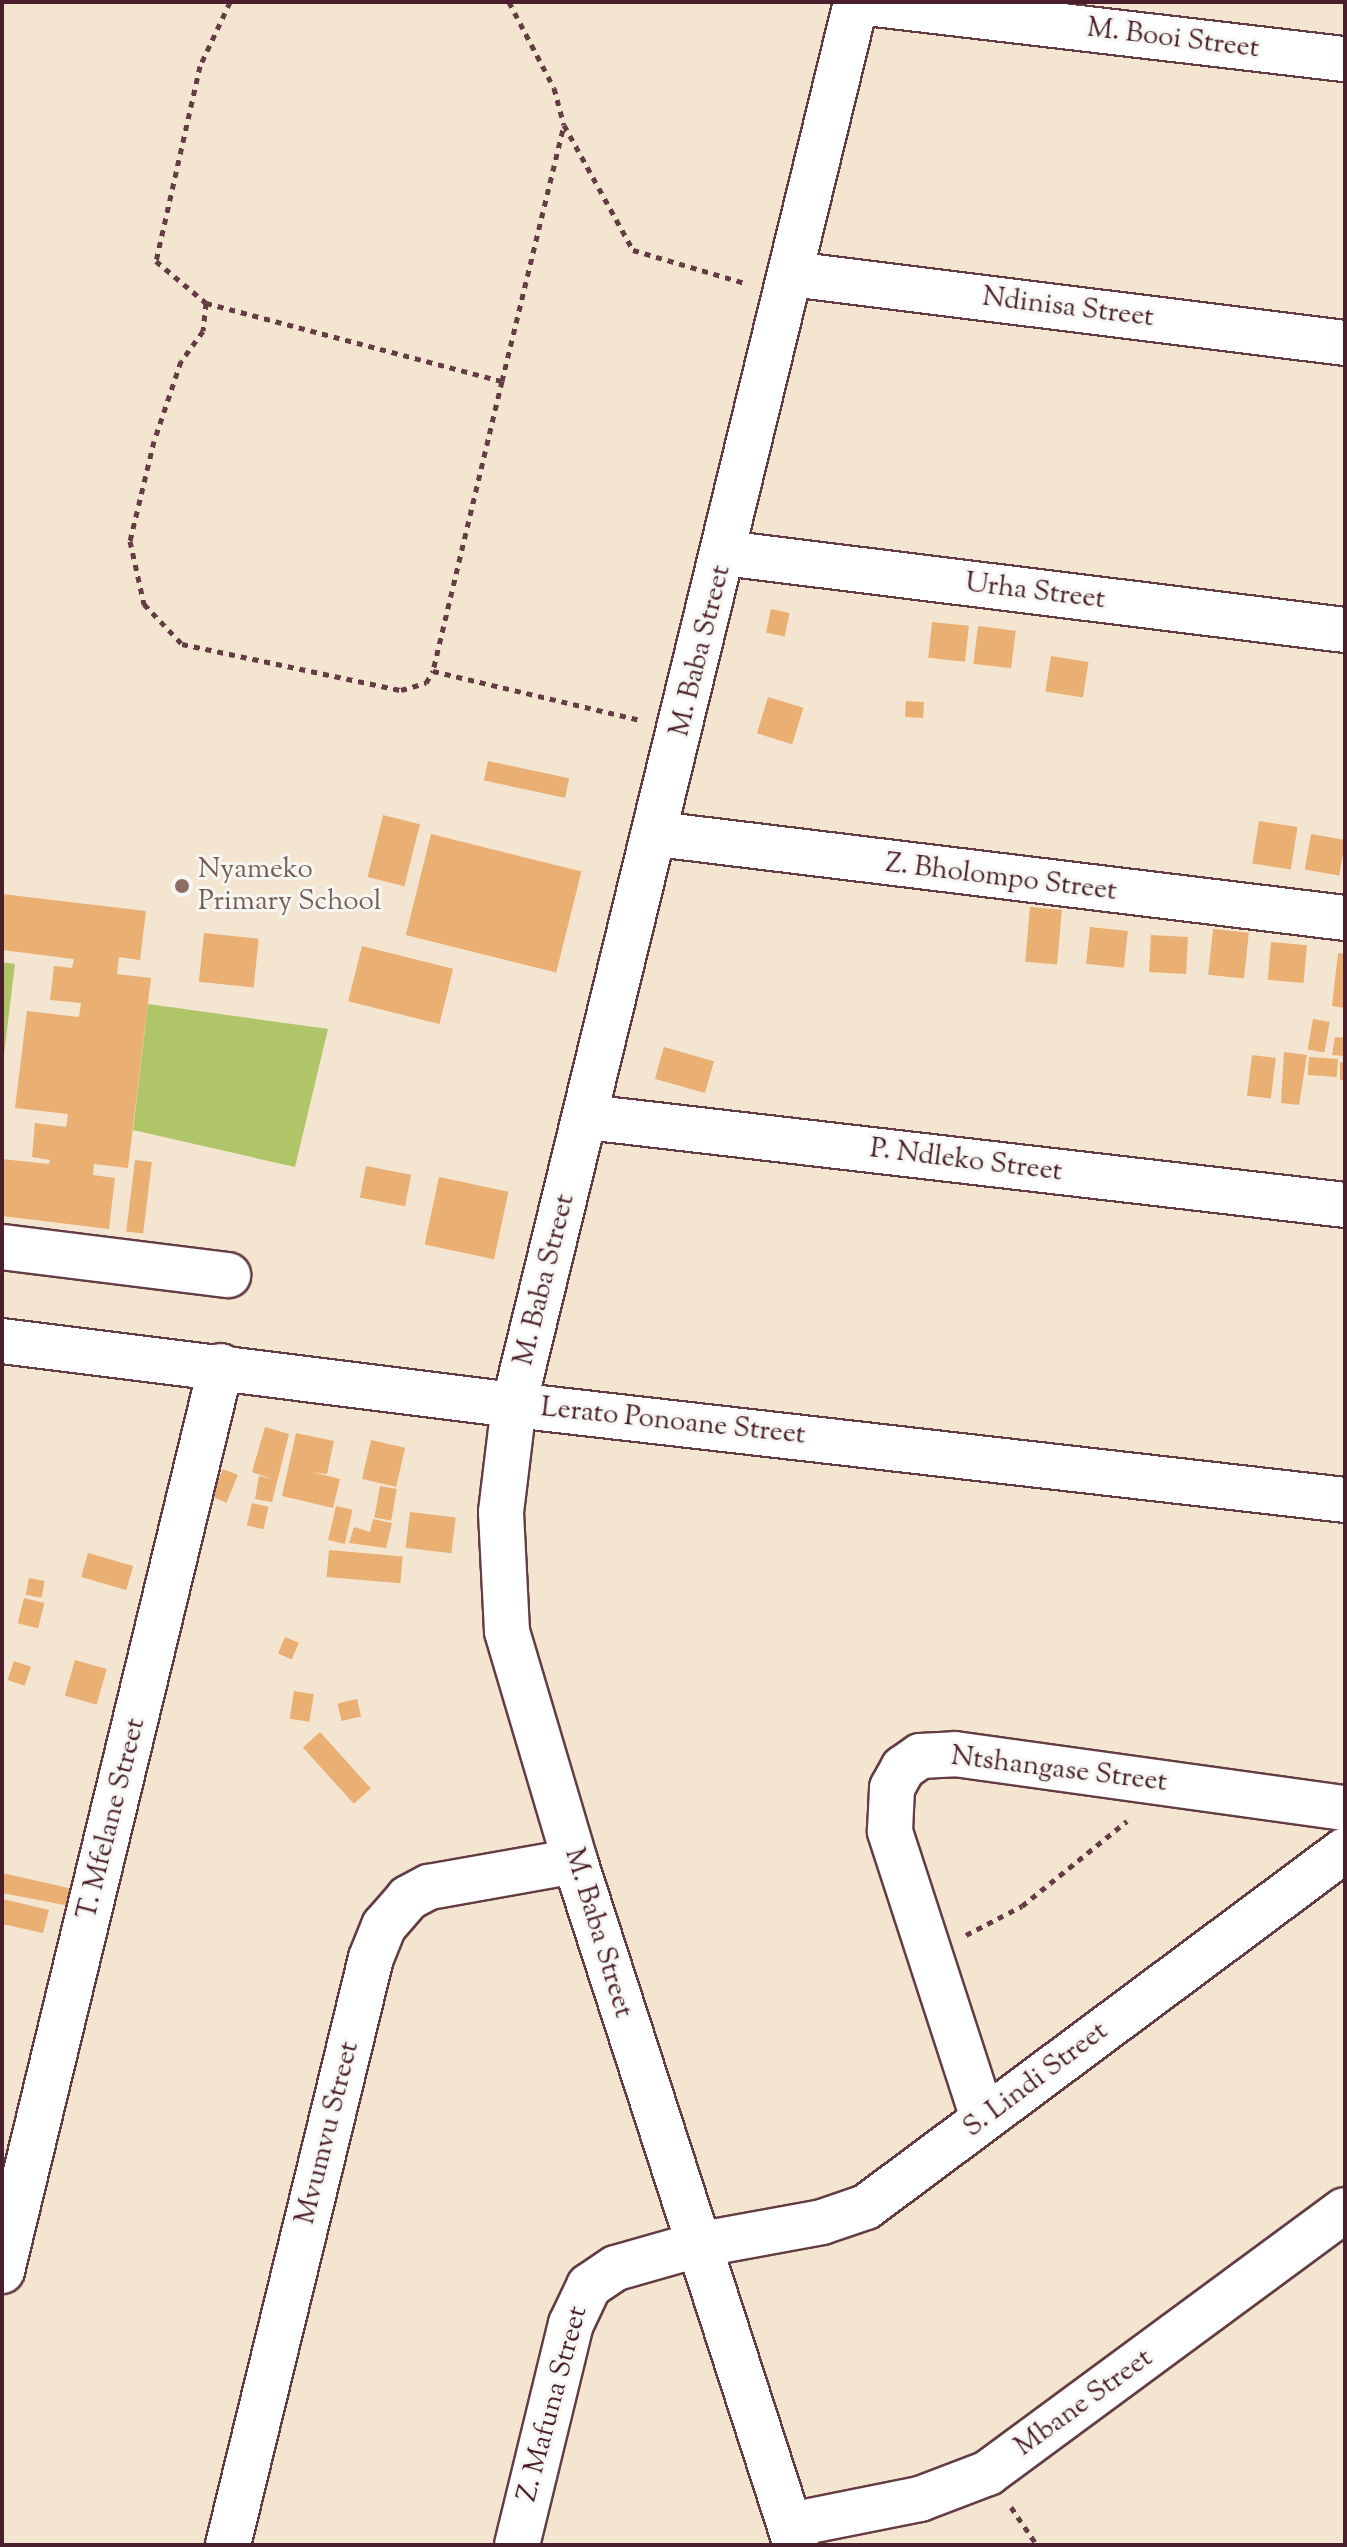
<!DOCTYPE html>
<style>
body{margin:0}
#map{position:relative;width:1347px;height:2547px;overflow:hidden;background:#f4e5d1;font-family:"Sorts Mill Goudy",serif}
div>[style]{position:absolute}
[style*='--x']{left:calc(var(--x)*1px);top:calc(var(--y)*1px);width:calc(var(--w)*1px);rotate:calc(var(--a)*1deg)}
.green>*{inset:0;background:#b0c468}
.building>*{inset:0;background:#e9af73;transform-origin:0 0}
.path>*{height:5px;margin-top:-2.5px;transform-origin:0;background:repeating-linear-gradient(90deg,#643d44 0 6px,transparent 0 12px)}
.roads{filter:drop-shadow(2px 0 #643d44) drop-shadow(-2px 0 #643d44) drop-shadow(0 2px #643d44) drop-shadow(0 -2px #643d44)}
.minor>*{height:44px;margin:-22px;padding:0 22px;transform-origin:22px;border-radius:22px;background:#fff}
.dots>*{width:22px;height:22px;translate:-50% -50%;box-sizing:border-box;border:4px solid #f6f6f2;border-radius:50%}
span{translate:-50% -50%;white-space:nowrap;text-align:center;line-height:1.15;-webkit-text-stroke:6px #f6f6f2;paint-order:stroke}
.street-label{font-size:28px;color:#4a1f2b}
.education-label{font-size:28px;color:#785e54}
.left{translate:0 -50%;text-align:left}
.frame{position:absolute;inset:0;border:4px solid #4a1f2b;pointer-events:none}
</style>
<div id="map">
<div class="green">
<i style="clip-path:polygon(2px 962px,15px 964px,2px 1071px)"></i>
<i style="clip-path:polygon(148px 1004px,328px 1029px,295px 1167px,133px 1130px)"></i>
</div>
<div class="building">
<i style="left:771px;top:609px;width:19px;height:24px;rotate:12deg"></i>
<i style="left:932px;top:622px;width:37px;height:36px;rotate:6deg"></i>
<i style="left:978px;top:626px;width:38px;height:38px;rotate:7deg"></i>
<i style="left:1051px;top:656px;width:38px;height:36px;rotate:9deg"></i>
<i style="left:768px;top:697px;width:37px;height:38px;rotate:17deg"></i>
<i style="left:906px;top:701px;width:18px;height:16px;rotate:3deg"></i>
<i style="left:488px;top:761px;width:83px;height:20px;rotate:12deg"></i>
<i style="left:383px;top:815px;width:38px;height:64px;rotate:14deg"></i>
<i style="left:1259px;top:821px;width:39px;height:43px;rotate:9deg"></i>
<i style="left:431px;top:834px;width:155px;height:104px;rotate:14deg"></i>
<i style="left:1311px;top:834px;width:35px;height:36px;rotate:10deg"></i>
<i style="clip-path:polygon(2px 894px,146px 911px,140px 960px,119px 957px,117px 974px,151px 978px,128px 1168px,94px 1164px,93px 1175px,115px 1178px,109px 1229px,2px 1216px,2px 1159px,49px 1164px,50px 1160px,32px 1157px,35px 1123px,66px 1127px,68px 1114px,15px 1108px,27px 1011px,79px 1017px,81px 1003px,50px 1000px,54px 966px,72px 968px,74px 959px,2px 950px)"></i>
<i style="left:1030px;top:907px;width:32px;height:55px;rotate:5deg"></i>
<i style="left:1090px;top:927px;width:38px;height:37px;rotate:6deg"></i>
<i style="left:1213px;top:929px;width:36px;height:46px;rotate:6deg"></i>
<i style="left:204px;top:933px;width:55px;height:49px;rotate:6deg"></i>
<i style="left:1151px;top:935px;width:37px;height:37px;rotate:3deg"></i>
<i style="left:1271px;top:942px;width:36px;height:38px;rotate:5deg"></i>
<i style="left:362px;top:946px;width:94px;height:57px;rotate:14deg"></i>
<i style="clip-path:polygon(1338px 953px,1345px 954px,1345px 1008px,1332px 1006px)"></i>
<i style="left:1313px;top:1019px;width:17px;height:31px;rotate:10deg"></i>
<i style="clip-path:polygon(1335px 1037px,1345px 1038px,1345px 1056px,1332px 1055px)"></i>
<i style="left:664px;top:1047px;width:52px;height:33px;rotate:16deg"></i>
<i style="clip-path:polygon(1284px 1052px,1307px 1055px,1299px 1105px,1281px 1103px)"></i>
<i style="left:1252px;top:1055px;width:24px;height:41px;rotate:7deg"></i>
<i style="left:1309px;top:1057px;width:29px;height:18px;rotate:4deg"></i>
<i style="left:1340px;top:1062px;width:5px;height:18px"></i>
<i style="left:135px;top:1160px;width:17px;height:72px;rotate:7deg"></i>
<i style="left:366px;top:1166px;width:46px;height:32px;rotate:11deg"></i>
<i style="left:439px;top:1177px;width:71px;height:69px;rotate:12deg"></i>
<i style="clip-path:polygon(265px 1427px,289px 1434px,272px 1502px,255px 1499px,259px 1476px,272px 1479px,252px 1472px)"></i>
<i style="clip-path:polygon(296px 1433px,334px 1441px,327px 1474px,312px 1472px,340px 1479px,333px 1508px,282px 1496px)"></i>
<i style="left:371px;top:1440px;width:35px;height:40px;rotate:13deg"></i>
<i style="left:223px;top:1469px;width:16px;height:30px;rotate:22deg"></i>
<i style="left:380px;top:1486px;width:17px;height:32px;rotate:10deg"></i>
<i style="left:252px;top:1503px;width:17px;height:23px;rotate:13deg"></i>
<i style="left:336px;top:1506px;width:17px;height:35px;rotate:13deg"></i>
<i style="left:410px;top:1512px;width:46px;height:36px;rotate:7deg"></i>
<i style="clip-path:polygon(373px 1519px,392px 1523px,386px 1548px,349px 1543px,354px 1527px,370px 1532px)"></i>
<i style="left:329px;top:1550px;width:74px;height:27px;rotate:5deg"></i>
<i style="left:88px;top:1553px;width:47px;height:25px;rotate:16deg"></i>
<i style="left:29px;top:1578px;width:16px;height:17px;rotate:11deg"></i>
<i style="left:24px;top:1598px;width:21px;height:26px;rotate:14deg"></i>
<i style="left:285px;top:1637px;width:15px;height:18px;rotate:23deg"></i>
<i style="left:75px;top:1660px;width:33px;height:37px;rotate:16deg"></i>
<i style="left:14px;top:1661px;width:18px;height:20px;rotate:19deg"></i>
<i style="left:294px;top:1691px;width:20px;height:28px;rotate:9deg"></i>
<i style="left:357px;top:1699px;width:18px;height:20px;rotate:77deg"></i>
<i style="left:320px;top:1732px;width:76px;height:23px;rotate:48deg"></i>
<i style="clip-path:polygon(2px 1873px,73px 1889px,70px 1906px,2px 1893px)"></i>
<i style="clip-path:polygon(3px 1899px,49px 1910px,43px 1933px,2px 1924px)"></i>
</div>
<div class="path">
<i style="--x:230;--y:2;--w:71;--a:115.1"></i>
<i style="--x:200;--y:66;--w:200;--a:102.7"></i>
<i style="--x:156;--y:261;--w:65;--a:40"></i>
<i style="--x:206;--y:303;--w:306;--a:14.8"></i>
<i style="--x:502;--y:381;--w:263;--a:-76.4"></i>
<i style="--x:509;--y:2;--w:97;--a:62.4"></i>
<i style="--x:554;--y:88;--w:38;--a:75"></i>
<i style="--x:564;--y:125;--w:143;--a:61.1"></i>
<i style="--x:633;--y:250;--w:117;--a:16.4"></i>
<i style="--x:206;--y:303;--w:28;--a:96"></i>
<i style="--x:203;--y:331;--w:37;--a:126"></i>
<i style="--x:181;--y:361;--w:84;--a:108.6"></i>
<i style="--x:154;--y:441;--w:103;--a:103.5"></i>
<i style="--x:130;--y:541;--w:65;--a:77.5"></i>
<i style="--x:144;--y:604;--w:55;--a:46.5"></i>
<i style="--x:182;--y:644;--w:224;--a:11.9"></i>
<i style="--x:401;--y:690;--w:26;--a:-16"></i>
<i style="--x:426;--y:683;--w:14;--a:-60"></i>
<i style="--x:502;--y:381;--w:298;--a:103.4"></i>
<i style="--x:433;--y:671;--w:214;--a:13.3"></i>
<i style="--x:966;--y:1935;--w:63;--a:-27.4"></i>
<i style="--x:1022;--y:1906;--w:135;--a:-39"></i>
<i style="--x:1011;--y:2507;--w:46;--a:55.6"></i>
</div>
<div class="roads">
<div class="minor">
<i style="--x:858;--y:2;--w:490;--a:6.7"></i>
<i style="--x:791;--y:274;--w:558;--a:7.1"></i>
<i style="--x:724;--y:553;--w:626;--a:7.07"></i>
<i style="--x:657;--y:834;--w:693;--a:6.96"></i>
<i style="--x:587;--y:1117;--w:763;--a:6.62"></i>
<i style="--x:2;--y:1247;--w:228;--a:7.1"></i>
<i style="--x:2;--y:1341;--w:516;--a:7.13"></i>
<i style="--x:514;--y:1405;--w:836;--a:6.52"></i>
<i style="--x:983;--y:2118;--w:302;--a:-108"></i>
<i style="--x:890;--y:1831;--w:43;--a:-87.3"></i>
<i style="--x:892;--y:1788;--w:23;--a:-61"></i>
<i style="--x:903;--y:1768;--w:21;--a:-35"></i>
<i style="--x:920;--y:1756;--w:35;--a:-3"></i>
<i style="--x:955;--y:1754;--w:394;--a:7.9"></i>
<i style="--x:2;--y:2271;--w:931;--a:-76.4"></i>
<i style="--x:790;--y:2525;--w:133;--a:-11.3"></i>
<i style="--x:920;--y:2499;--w:73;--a:-20.9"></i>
<i style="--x:988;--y:2473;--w:443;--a:-36.4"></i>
<i style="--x:228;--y:2545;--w:604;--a:-76.31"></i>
<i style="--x:371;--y:1958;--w:35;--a:-68"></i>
<i style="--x:384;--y:1926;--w:37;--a:-49"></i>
<i style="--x:408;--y:1898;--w:24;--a:-28"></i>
<i style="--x:429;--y:1887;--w:148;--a:-10.1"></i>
<i style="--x:517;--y:2545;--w:228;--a:-76.3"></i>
<i style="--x:571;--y:2324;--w:42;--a:-64.7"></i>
<i style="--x:589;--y:2286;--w:32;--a:-34"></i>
<i style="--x:616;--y:2268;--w:84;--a:-15.9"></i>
<i style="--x:697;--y:2245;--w:127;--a:-10.4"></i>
<i style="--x:822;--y:2222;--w:46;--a:-18.8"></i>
<i style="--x:866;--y:2207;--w:597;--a:-36.7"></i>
<i style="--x:796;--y:2545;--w:719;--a:-107.91"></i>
<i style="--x:575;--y:1861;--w:240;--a:-106.5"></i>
<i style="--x:507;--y:1631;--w:119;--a:-92.9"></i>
<i style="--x:501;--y:1512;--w:108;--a:-83.1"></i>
<i style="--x:514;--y:1405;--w:1444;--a:-76.3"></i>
</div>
</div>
<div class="dots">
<i style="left:182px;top:886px;background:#8d6e63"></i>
</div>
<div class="street-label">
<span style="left:1173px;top:39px;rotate:7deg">M. Booi Street</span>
<span style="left:1068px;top:308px;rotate:7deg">Ndinisa Street</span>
<span style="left:1035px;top:592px;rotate:7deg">Urha Street</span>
<span style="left:701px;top:651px;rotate:-76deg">M. Baba Street</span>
<span style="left:1001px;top:878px;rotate:7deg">Z. Bholompo Street</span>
<span style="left:966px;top:1161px;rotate:7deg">P. Ndleko Street</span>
<span style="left:545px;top:1280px;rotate:-76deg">M. Baba Street</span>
<span style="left:673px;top:1422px;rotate:6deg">Lerato Ponoane Street</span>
<span style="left:1059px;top:1770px;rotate:7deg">Ntshangase Street</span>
<span style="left:112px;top:1819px;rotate:-76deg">T. Mfelane Street</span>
<span style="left:598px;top:1933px;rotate:73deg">M. Baba Street</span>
<span style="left:1036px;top:2080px;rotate:-37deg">S. Lindi Street</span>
<span style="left:328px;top:2133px;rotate:-76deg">Mvumvu Street</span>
<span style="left:1084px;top:2403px;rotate:-36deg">Mbane Street</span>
<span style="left:553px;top:2404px;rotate:-75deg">Z. Mafuna Street</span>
</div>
<div class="education-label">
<span class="left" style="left:198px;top:886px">Nyameko<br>Primary School</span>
</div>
<div class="frame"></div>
</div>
